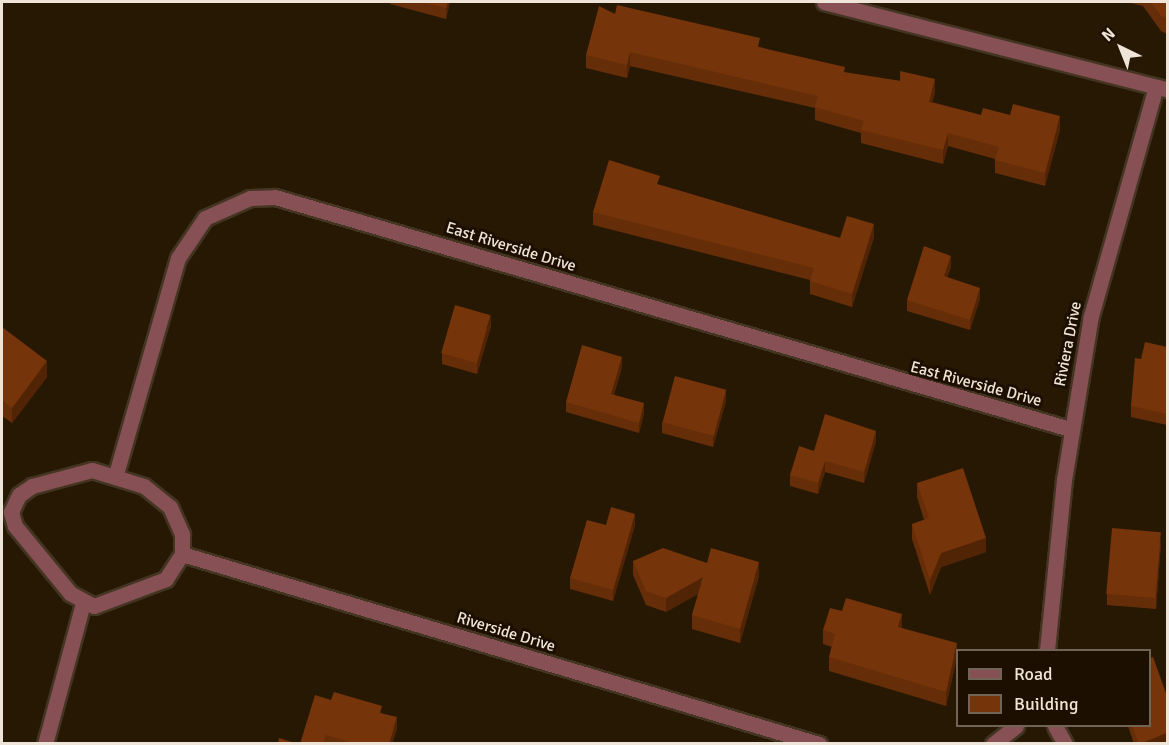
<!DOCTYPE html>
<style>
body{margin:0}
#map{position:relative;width:1169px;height:745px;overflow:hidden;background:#271804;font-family:Signika,sans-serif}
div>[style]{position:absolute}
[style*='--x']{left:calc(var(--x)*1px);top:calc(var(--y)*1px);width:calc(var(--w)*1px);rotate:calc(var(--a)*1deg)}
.roads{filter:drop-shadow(2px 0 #433522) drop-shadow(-2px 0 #433522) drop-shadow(0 2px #433522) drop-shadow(0 -2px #433522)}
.minor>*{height:15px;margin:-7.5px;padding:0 7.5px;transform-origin:7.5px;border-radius:7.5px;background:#875054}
.tertiary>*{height:15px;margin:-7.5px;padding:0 7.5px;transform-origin:7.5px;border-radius:7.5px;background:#875054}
.wall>*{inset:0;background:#652d08}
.shaded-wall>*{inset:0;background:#522406}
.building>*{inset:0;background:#753409;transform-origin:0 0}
span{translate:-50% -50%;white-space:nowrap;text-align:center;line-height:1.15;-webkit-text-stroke:6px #1d0f00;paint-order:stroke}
.street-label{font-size:16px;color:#eee4d7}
.frame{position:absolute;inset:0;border:3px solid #eee4d7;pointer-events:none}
.legend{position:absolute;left:956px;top:649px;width:195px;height:78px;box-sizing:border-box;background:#1d0f00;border:2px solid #716456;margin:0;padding:8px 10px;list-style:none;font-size:18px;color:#eee4d7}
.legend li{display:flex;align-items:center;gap:12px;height:30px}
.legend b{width:30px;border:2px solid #716456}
.north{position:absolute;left:1091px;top:18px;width:60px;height:60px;-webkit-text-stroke:4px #1d0f00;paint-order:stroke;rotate:317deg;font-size:16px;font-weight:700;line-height:24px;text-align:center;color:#eee4d7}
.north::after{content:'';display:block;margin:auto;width:21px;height:27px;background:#eee4d7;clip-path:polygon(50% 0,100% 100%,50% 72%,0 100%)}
</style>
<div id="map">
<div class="roads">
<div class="minor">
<i style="--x:92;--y:470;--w:54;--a:17.1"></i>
<i style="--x:144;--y:486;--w:33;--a:39"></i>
<i style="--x:170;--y:507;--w:30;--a:66"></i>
<i style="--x:182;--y:534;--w:20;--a:90"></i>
<i style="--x:182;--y:554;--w:30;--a:123"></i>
<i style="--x:166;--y:579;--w:77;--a:159.4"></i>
<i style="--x:94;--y:606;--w:27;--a:-152"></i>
<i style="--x:70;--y:593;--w:87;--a:-129.4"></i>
<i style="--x:15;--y:526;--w:15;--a:-106"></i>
<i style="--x:11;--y:512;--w:19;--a:-65"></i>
<i style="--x:19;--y:495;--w:16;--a:-35"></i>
<i style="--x:32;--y:486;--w:62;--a:-14.9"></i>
<i style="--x:116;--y:474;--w:225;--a:-74"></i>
<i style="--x:178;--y:258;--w:48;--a:-56"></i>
<i style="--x:205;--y:218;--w:49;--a:-24"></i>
<i style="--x:250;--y:198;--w:25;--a:-2"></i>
<i style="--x:275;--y:197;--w:828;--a:16.27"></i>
<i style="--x:182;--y:554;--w:665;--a:16.61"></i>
<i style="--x:1047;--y:650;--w:171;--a:-84.3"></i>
<i style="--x:1064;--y:480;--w:166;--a:-80.7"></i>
<i style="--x:1091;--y:316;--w:238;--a:-74.2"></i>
<i style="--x:1055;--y:726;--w:21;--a:61"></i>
<i style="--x:45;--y:744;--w:146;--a:-74.9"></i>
<i style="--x:993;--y:744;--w:29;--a:-38"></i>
</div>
<div class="tertiary">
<i style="--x:824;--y:2;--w:355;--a:14.3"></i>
</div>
</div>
<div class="wall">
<i style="clip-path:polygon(390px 2px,450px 2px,446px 19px,390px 4px)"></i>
<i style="clip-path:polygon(1127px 2px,1167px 2px,1167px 34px,1161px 31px,1143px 6px)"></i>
<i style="clip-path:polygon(615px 14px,760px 47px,845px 73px,900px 81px,900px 71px,935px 93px,932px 102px,981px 115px,1060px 130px,1045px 186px,995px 173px,995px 159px,948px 146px,943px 164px,861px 143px,861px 133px,815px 120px,815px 108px,630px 66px,627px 78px,586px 68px,586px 55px)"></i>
<i style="clip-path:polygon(660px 185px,840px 238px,874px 237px,852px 307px,810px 294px,810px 280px,593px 225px,593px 212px)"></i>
<i style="clip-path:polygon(951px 267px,947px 277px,980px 299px,970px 330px,907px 311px,907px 300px)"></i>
<i style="clip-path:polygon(491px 326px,477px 374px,442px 364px,442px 353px)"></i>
<i style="clip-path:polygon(2px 327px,47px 377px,12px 423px,2px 416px)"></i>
<i style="clip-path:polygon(1167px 347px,1167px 425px,1131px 417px,1131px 406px,1141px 359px)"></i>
<i style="clip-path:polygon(622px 367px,614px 395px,644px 413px,639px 433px,566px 412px,566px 402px)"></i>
<i style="clip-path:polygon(726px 401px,713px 447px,662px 433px,662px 422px)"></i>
<i style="clip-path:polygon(876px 441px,864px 483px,825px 472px,818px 494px,790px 486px,790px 475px,814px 451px)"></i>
<i style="clip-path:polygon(917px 483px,986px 552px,941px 567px,930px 595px,912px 539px,912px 524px,924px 520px,917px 497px)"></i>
<i style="clip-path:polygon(606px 525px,635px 525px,613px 601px,570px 589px,570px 578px)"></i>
<i style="clip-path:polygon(1161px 543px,1156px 609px,1107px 605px,1107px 594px)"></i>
<i style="clip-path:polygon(633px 561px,707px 563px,759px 576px,740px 643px,692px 629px,692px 615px,698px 594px,666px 612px,646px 605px,633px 575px)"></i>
<i style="clip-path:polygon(902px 628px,957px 657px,946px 706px,829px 671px,829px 657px,832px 647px,823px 644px,823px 630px)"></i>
<i style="clip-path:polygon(331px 700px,382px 713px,397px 728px,392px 744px,300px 744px)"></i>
<i style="clip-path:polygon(1128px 726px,1149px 726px,1167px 744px,1134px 744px)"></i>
</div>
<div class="shaded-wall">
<i style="clip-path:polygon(448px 2px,450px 2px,446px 19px,446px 8px)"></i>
<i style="clip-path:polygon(630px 52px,630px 66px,627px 78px,627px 65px)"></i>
<i style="clip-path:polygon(935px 79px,935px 93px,929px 115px,929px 102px)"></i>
<i style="clip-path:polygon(1060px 116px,1060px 130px,1045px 186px,1045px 173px)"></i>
<i style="clip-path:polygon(948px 133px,948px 146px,943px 164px,943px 150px)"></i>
<i style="clip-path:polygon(874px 224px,874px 237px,852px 307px,852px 294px)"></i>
<i style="clip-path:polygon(951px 256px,951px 267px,944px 287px,944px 276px)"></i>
<i style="clip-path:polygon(980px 288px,980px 299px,970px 330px,970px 320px)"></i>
<i style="clip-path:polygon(491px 315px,491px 326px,477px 374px,477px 363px)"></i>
<i style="clip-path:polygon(622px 357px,622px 367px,611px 404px,611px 394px)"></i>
<i style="clip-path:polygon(47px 361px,47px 377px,12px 423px,12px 408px)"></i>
<i style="clip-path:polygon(726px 390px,726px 401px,713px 447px,713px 436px)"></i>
<i style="clip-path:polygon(644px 403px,644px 413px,639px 433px,639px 423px)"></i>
<i style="clip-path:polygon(876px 431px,876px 441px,864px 483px,864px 472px)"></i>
<i style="clip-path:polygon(825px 461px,825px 472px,818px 494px,818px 483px)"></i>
<i style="clip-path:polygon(635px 514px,635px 525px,613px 601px,613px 590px)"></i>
<i style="clip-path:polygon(1161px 532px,1161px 543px,1156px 609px,1156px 598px)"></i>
<i style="clip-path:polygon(986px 538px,986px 552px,941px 567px,930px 595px,930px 580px,941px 553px)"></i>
<i style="clip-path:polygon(759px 562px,759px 576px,740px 643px,740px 629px)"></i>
<i style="clip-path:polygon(703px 577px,703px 591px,666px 612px,666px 598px)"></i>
<i style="clip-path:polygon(902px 614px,902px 628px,898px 641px,898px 627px)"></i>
<i style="clip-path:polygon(957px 643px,957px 657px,946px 706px,946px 692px)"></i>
<i style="clip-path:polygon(397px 717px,397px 728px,392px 744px,389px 744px)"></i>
<i style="clip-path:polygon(1167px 733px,1167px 744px,1140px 744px)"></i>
</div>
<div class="building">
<i style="clip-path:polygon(421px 2px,448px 2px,446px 8px)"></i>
<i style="clip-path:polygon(1151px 2px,1167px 2px,1167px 18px,1161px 16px)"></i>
<i style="clip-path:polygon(617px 5px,760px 38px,758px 47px,845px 67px,844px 72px,901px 81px,900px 71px,935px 79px,929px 102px,981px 115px,983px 108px,1010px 115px,1013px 104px,1060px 116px,1045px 173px,995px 160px,999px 147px,948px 133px,943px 150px,861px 130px,864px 121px,815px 107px,818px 96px,630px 52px,627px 65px,586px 55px,599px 6px,615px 14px)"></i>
<i style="clip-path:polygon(609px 160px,660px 176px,657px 184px,840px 238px,847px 216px,874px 224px,852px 294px,810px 281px,814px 268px,593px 212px)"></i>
<i style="clip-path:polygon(924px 246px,951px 256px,944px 276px,980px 288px,970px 320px,907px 300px)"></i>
<i style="left:455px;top:305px;width:37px;height:50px;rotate:16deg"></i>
<i style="clip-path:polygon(2px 327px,47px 361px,12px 408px,2px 400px)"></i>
<i style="clip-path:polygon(1145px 342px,1167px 347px,1167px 414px,1131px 406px,1135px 358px,1141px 359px)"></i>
<i style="clip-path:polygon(582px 345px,622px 357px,611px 394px,644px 403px,639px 423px,566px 402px)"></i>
<i style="left:675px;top:376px;width:53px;height:48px;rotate:15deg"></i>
<i style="clip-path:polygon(825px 414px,876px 431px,864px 472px,825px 461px,818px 483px,790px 475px,799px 446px,814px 451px)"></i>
<i style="clip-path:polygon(963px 468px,986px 538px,941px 553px,930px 580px,912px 524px,929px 518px,917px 483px)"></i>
<i style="clip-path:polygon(611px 507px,635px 514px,613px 590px,570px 578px,587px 520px,606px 525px)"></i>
<i style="left:1112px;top:528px;width:49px;height:66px;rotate:5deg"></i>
<i style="clip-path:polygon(663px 548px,707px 563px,711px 548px,759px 562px,740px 629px,692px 615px,703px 577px,666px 598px,646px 591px,633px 561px)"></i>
<i style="clip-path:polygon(846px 598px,902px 614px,898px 627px,957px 643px,946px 692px,829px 657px,835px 634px,823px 630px,830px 608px,842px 611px)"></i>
<i style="clip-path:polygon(1153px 657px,1167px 696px,1167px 733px,1139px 744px,1132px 726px,1149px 726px,1149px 658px)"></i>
<i style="clip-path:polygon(334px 692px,382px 706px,380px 713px,397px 717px,389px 744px,378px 744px,372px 742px,371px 744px,355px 744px,326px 735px,323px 744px,300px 744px,315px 695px,331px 700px)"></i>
<i style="clip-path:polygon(279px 738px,298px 744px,278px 744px)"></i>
</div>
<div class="street-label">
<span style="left:511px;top:247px;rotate:17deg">East Riverside Drive</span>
<span style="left:1068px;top:344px;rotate:-79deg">Riviera Drive</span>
<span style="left:976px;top:384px;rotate:15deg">East Riverside Drive</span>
<span style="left:506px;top:632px;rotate:17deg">Riverside Drive</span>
</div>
<div class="frame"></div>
<ul class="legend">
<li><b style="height:8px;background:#875054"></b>Road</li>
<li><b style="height:16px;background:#753409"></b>Building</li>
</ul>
<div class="north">N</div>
</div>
